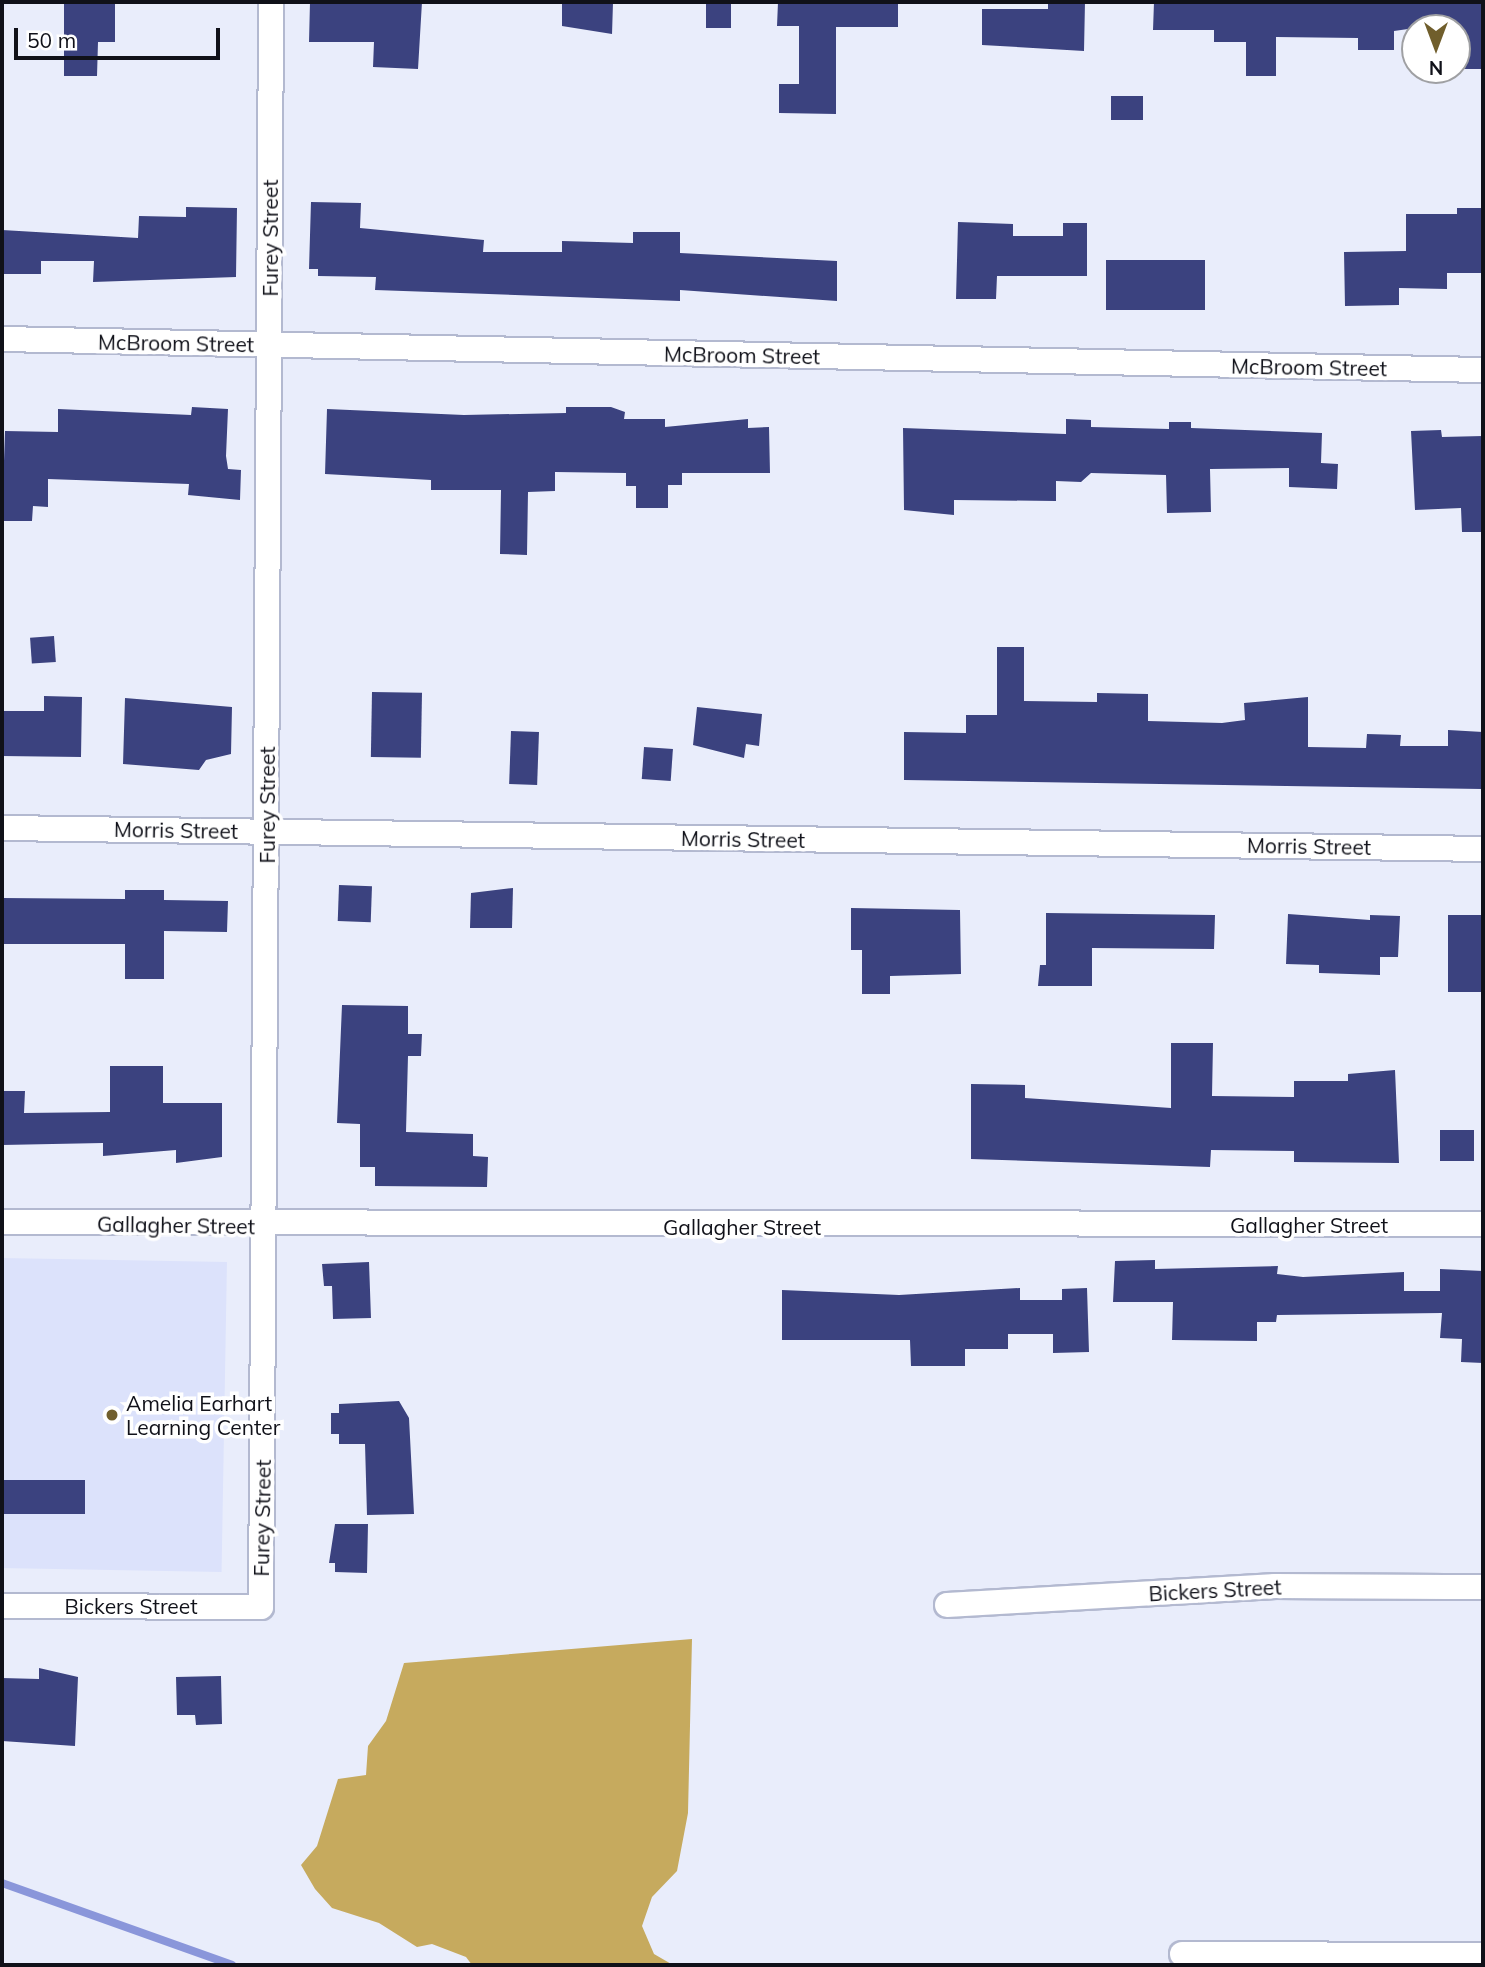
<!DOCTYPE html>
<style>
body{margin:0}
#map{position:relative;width:1485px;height:1967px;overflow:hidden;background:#e9edfb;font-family:Mulish,sans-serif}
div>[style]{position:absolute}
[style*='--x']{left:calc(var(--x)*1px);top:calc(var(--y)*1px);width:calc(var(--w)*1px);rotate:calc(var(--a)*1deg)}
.built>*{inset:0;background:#dce2fb;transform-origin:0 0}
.forest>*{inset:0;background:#c6aa5e}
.stream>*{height:8px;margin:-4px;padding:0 4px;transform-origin:4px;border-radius:4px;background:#8a96da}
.building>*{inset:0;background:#3b427f;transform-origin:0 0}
.roads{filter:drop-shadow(2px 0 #b3b9d0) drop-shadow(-2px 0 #b3b9d0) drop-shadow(0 2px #b3b9d0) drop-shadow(0 -2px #b3b9d0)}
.minor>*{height:24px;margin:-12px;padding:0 12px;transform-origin:12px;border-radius:12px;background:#fff}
.dots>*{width:19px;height:19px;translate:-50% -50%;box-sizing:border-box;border:4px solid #fff;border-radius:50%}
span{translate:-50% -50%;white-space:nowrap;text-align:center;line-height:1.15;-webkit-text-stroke:7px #fff;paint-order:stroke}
.street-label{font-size:21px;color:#101119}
.poi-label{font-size:21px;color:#101119}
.left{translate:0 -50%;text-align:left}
.frame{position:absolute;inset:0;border:4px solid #101119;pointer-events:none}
.north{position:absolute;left:1401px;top:14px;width:70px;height:70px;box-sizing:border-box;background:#fff;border:2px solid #9fa0a3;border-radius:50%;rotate:180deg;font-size:19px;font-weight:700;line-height:28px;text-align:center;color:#101119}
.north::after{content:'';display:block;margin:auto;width:24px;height:32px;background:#705e2c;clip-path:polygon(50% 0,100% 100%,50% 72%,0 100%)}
.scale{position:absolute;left:14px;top:28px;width:206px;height:32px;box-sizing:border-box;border:4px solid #101119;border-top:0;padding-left:9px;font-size:21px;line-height:24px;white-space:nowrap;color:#101119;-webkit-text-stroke:5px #fff;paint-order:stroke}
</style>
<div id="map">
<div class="built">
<i style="left:2px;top:1258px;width:225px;height:310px;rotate:1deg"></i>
</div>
<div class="forest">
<i style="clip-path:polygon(692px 1639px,688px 1813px,677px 1871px,652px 1897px,642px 1926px,654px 1954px,673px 1965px,472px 1965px,466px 1957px,432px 1944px,417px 1947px,379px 1923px,332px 1908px,315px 1889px,301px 1865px,317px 1846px,338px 1779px,366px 1775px,368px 1746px,386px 1721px,404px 1663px)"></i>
</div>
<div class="stream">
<i style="--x:2;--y:1883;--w:244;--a:19.6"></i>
</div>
<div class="building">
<i style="clip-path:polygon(64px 2px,115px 2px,115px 42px,98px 42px,97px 76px,64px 76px)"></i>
<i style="clip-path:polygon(310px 2px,422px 2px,418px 69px,373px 67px,374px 42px,309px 42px)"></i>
<i style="clip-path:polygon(562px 2px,613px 2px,612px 34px,562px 26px)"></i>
<i style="left:706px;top:2px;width:25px;height:26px"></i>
<i style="clip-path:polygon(778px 2px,898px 2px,898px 27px,836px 27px,836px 114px,779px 113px,779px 84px,799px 84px,799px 26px,777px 26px)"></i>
<i style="clip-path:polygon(1048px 2px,1085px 2px,1084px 51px,982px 45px,982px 9px,1048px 9px)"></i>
<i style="clip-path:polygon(1154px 2px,1483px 2px,1483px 69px,1458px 69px,1458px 28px,1415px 28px,1394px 31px,1394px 50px,1358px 50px,1358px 38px,1276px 37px,1276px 76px,1246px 76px,1246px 42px,1214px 42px,1214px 30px,1153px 30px)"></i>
<i style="left:1111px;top:96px;width:32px;height:24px"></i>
<i style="clip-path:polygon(311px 202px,361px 203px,360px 228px,484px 240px,483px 252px,562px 252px,562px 241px,633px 243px,633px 232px,680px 232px,680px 253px,837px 261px,837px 301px,680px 290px,680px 301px,375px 290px,376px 277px,318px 276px,318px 269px,309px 269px)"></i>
<i style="clip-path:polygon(186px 207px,237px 208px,236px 277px,93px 282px,94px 261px,41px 261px,41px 274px,2px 274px,2px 230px,138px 238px,139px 216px,186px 217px)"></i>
<i style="clip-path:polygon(1457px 208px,1483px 208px,1483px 273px,1447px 273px,1447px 289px,1399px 288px,1399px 305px,1345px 306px,1344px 252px,1406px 251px,1406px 214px,1457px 214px)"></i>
<i style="clip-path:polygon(958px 222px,1013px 224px,1013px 236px,1063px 236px,1063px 223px,1087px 223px,1087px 276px,997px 276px,996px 299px,956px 299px)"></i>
<i style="left:1106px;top:260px;width:99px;height:50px"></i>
<i style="clip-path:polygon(192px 407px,228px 409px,226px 456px,228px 469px,241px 470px,240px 500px,188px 495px,189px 484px,48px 479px,48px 507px,33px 506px,32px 521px,2px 521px,5px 431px,58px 432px,58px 409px,191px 415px)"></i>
<i style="clip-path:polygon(566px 407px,611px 407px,625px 412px,624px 419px,665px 419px,665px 427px,748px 419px,748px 428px,769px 427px,770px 473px,682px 473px,682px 485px,668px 485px,668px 508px,636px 508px,636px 486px,626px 486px,626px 473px,555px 472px,555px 491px,528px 492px,527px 555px,500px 554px,501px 490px,431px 490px,431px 480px,325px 474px,327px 409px,464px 415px,566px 413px)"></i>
<i style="clip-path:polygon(1066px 419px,1091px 420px,1091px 427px,1169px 429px,1169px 422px,1191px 422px,1191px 428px,1322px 433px,1321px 463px,1338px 464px,1337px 489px,1289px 487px,1289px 468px,1210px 469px,1211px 512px,1167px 513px,1166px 475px,1091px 473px,1081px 482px,1056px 481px,1056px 501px,954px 500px,954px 515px,904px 510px,903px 428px,1066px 434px)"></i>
<i style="clip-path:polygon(1441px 430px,1442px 437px,1483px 436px,1483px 532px,1462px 532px,1461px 508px,1415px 510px,1411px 431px)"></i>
<i style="left:54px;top:636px;width:26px;height:24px;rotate:86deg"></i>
<i style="clip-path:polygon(997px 647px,1024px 647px,1024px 701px,1097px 702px,1097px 693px,1148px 694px,1148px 721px,1222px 723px,1245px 720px,1244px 703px,1308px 697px,1308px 747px,1366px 748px,1367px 734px,1401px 735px,1400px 746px,1448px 746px,1448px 730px,1483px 732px,1482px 789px,904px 780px,904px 732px,966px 733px,966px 715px,997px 715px)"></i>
<i style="left:372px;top:692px;width:50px;height:65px;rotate:1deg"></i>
<i style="clip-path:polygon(44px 696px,82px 697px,81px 757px,2px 756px,2px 711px,44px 711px)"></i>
<i style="clip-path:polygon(125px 698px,232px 707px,231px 754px,206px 760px,199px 770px,123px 764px)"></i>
<i style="clip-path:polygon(697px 707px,762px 714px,759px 746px,746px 744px,744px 758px,693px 745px)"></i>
<i style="left:511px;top:731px;width:28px;height:53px;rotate:2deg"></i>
<i style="left:644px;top:747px;width:29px;height:32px;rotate:4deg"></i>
<i style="left:339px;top:885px;width:33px;height:36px;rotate:2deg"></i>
<i style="clip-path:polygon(513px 888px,512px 928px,470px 928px,471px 893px)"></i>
<i style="clip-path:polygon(125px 890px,164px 890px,164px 900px,228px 901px,227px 932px,164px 931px,164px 979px,125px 979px,125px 944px,2px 944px,2px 898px,125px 899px)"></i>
<i style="clip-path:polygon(851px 908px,960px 910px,961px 974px,890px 976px,890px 994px,862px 994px,862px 950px,851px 950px)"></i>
<i style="clip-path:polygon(1046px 913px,1215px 915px,1214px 949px,1092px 948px,1092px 986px,1038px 986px,1040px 965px,1046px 965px)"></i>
<i style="clip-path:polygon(1288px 914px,1370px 920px,1370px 915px,1400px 916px,1398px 957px,1380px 957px,1380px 975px,1319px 973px,1319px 965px,1286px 964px)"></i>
<i style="left:1448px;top:915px;width:35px;height:77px"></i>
<i style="clip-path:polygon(342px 1005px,408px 1006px,408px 1034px,422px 1034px,421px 1056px,408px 1056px,406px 1132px,473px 1134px,473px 1156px,488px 1157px,487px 1187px,375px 1186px,375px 1167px,360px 1167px,360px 1124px,337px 1123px)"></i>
<i style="clip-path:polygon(1171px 1043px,1213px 1043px,1212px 1096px,1294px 1097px,1294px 1081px,1348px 1081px,1348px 1074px,1395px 1070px,1399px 1163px,1294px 1162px,1294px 1151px,1211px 1150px,1210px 1167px,971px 1159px,971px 1084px,1025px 1085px,1025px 1098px,1171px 1108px)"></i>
<i style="clip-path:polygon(110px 1066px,163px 1066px,163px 1103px,222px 1103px,222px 1157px,176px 1163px,176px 1150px,103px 1156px,103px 1143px,2px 1145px,2px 1091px,25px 1091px,24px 1113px,110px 1112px)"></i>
<i style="left:1440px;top:1130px;width:34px;height:31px"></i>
<i style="clip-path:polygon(1155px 1260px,1155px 1269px,1278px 1266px,1277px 1274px,1303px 1277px,1404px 1272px,1404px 1291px,1440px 1291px,1440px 1269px,1483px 1271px,1483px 1363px,1461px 1362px,1462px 1339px,1440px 1338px,1442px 1313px,1277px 1315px,1276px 1322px,1257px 1322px,1257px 1341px,1172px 1340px,1173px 1302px,1113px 1302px,1115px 1261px)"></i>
<i style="clip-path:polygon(369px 1262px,371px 1318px,333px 1319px,332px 1286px,324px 1286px,322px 1264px)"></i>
<i style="clip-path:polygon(1020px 1288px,1020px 1300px,1062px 1300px,1062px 1289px,1087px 1288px,1089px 1352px,1053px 1353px,1053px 1334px,1008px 1334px,1008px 1349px,965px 1349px,965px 1366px,911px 1366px,910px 1340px,782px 1340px,782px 1290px,899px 1295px)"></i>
<i style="clip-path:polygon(399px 1401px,409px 1418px,414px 1514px,367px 1515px,365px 1444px,339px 1444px,339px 1434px,331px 1434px,331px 1413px,339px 1413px,339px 1404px)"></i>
<i style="left:2px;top:1480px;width:83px;height:34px"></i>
<i style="clip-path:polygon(335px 1524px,368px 1524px,367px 1573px,335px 1572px,335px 1563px,329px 1563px)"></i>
<i style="clip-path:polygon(39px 1668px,78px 1677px,75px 1746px,2px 1741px,2px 1678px,39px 1679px)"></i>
<i style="clip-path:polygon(221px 1676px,222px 1724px,196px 1725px,195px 1715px,177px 1715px,176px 1677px)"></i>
</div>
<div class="roads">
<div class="minor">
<i style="--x:2;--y:339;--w:1481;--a:1.2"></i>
<i style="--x:2;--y:828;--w:1481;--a:0.81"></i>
<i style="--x:2;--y:1222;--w:1481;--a:0.08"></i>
<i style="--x:947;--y:1605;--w:329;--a:-3.3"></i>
<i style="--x:1275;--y:1586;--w:208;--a:0.3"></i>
<i style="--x:2;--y:1606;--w:259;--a:0.2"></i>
<i style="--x:261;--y:1607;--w:1605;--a:-89.64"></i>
<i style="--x:1182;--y:1954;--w:301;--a:0.2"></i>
</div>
</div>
<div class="dots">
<i style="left:112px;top:1415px;background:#705e2c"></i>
</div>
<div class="street-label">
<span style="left:270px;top:238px;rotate:-90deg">Furey Street</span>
<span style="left:176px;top:343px;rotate:1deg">McBroom Street</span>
<span style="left:742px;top:355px;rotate:1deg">McBroom Street</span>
<span style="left:1309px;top:367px;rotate:1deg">McBroom Street</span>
<span style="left:267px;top:805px;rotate:-90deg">Furey Street</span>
<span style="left:176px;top:830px;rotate:1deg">Morris Street</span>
<span style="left:743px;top:839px;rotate:1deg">Morris Street</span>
<span style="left:1309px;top:846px;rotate:1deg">Morris Street</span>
<span style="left:176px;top:1225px;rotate:1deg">Gallagher Street</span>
<span style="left:1309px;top:1225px">Gallagher Street</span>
<span style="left:742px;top:1227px">Gallagher Street</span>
<span style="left:262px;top:1518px;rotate:-89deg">Furey Street</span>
<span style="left:1215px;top:1590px;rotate:-3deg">Bickers Street</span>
<span style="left:131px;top:1606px">Bickers Street</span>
</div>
<div class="poi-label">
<span class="left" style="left:126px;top:1415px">Amelia Earhart<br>Learning Center</span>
</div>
<div class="frame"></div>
<div class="north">N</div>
<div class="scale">50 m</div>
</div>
